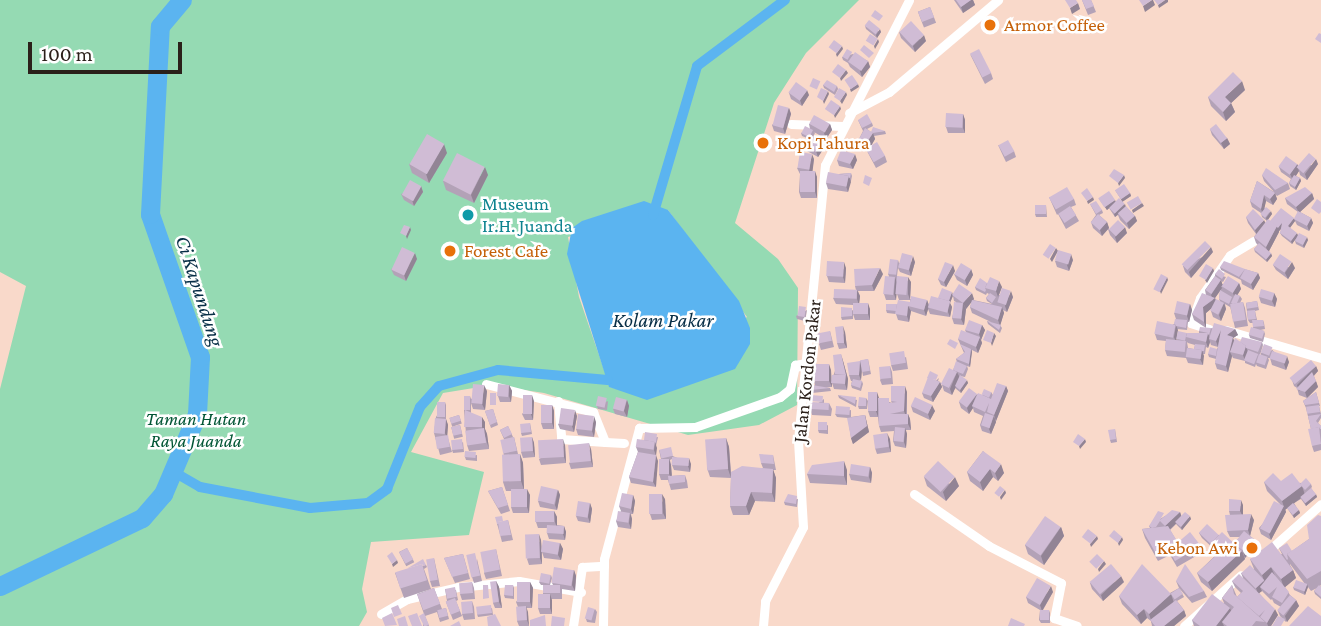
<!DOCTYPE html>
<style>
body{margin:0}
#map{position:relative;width:1321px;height:626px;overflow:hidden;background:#f9d9ca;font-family:"Crimson Pro",serif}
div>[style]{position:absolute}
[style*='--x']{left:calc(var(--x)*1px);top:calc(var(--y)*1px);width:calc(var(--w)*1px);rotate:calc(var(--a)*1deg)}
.green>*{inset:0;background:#95dab3}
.water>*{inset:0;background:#5bb4f0}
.canal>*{height:10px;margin:-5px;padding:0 5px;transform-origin:5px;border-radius:5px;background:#5bb4f0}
.river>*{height:19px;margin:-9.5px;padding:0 9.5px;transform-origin:9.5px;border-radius:9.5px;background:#5bb4f0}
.street>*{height:9px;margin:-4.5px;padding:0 4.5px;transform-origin:4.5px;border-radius:4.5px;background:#fff}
.wall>*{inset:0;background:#b3a2b7;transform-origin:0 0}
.shaded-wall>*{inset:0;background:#928495}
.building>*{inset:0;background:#d0bcd5;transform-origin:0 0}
.dots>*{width:19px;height:19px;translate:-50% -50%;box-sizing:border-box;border:4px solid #fff;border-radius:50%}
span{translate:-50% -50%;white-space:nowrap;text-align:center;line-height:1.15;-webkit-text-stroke:5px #fff;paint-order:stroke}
.food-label{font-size:19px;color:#c56008}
.left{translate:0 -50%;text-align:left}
.right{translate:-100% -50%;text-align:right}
.culture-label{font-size:19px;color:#0d838f}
.street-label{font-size:19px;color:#2b201a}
.park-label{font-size:19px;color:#005534;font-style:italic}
.water-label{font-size:21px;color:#072e46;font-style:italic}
.scale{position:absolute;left:28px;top:42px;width:154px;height:32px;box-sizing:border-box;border:4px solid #2b201a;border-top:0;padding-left:9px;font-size:21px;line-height:24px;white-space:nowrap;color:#2b201a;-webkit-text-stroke:5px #fff;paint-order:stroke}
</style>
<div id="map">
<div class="green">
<i style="clip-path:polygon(evenodd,0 0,859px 0,806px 53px,774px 103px,735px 223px,778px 259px,798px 288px,797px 405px,759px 425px,688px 435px,544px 393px,492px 385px,443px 393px,411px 452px,484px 472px,469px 535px,371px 542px,362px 589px,367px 612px,359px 626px,0 626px,0 389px,26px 286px,0 272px,0 0,668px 210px,747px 317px,630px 393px,610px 387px,579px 297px,568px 237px,668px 210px)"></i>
</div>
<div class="water">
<i style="clip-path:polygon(644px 201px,668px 210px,739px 301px,750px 328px,750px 344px,735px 369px,647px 400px,609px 387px,567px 254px,572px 228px,582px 221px)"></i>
</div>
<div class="canal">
<i style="--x:653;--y:215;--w:155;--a:-73.5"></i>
<i style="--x:697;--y:66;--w:110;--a:-36.9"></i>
<i style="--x:174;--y:472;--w:30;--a:30"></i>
<i style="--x:200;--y:487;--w:112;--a:10.8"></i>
<i style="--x:310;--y:508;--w:58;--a:-4.9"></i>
<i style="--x:368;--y:503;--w:24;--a:-36"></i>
<i style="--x:387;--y:489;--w:88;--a:-68.1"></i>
<i style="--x:420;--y:407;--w:28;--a:-48"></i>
<i style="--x:439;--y:386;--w:61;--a:-15.2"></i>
<i style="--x:498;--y:370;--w:110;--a:5.2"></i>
</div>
<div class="river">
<i style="--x:0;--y:586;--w:157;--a:-25.6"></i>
<i style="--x:142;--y:518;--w:32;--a:-49"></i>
<i style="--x:163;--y:494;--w:87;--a:-67"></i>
<i style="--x:197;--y:414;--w:57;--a:-87"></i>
<i style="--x:200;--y:357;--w:151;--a:-109.3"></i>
<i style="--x:150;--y:214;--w:188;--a:-87"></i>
<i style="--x:160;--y:26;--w:34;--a:-50"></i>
</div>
<div class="street">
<i style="--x:849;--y:113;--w:45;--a:-27.7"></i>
<i style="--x:889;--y:92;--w:143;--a:-40.2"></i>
<i style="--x:791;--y:124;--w:51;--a:2.2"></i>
<i style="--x:1209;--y:329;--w:19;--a:-162"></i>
<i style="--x:1191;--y:323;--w:27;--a:-70"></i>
<i style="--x:1200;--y:298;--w:52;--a:-55.1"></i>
<i style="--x:1230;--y:255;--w:27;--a:-31"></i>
<i style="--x:1226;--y:330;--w:99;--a:16.4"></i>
<i style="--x:486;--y:384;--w:111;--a:14.7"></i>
<i style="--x:593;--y:412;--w:32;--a:68"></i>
<i style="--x:605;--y:442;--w:19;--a:3"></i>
<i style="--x:558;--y:401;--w:38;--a:85"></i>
<i style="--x:561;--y:439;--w:44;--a:3.9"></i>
<i style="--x:914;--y:494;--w:91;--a:34.7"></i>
<i style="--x:989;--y:546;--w:81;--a:27.2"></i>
<i style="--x:1061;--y:583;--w:36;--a:101"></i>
<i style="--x:1054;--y:618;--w:24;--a:19"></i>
<i style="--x:1267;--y:552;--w:72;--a:-41.6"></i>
<i style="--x:381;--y:614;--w:30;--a:-30"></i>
<i style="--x:407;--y:599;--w:52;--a:-13.2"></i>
<i style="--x:458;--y:587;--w:61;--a:-5.6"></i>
<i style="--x:519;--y:581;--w:63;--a:10.1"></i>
<i style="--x:573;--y:626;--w:60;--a:-81.3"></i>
<i style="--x:582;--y:567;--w:22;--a:-3"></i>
<i style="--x:603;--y:626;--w:67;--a:-89.1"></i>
<i style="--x:604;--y:559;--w:136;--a:-75"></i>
<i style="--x:639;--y:428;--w:56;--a:-1"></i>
<i style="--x:695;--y:427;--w:90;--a:-19.4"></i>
<i style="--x:780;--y:397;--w:13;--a:-39"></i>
<i style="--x:790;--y:389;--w:25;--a:-78"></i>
<i style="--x:795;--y:365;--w:10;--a:-11"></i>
<i style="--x:763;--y:626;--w:25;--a:-85"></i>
<i style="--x:765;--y:601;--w:83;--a:-62.8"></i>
<i style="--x:803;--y:527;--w:87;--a:-93.3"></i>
<i style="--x:798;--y:440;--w:276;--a:-84.4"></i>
<i style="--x:825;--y:165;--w:185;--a:-63"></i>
<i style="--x:1184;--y:626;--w:76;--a:-41.8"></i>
</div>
<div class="wall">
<i style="clip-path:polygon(954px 0,973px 0,975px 5px,963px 13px)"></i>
<i style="clip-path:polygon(1082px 0,1091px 0,1096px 12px,1088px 15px)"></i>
<i style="left:930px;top:7px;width:17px;height:13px;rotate:69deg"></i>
<i style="clip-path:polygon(865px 26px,881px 32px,877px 38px,866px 29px)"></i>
<i style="clip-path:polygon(899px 32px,926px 41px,915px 52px,901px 38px)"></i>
<i style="clip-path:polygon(853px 54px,868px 61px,870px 67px,862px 77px,850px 67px,848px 63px,843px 60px,842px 57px)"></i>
<i style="clip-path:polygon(970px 54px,991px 73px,993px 79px,985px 84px)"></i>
<i style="clip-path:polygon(823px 85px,837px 86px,838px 89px,835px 95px,824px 88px)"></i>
<i style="clip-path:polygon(1245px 90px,1231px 103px,1235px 112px,1226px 121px,1211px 106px,1208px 97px)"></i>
<i style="clip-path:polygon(789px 93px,809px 95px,802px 106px,791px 99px)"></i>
<i style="clip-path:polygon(789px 108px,791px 114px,785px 134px,774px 131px,772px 125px)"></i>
<i style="clip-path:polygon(963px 114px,965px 120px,965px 133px,948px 133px,946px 127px)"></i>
<i style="clip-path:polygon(858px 120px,872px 123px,873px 126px,867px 129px,871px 132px,885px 131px,886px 134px,874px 136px,875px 139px,871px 146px,885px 156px,887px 162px,876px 168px,867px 151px,860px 147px,858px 141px,863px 131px)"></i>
<i style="clip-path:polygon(809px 124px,830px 124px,832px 130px,826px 139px,814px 132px,815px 133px,813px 137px,824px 148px,818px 157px,807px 151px,805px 145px,809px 139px,802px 136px,801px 133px,810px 129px)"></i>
<i style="clip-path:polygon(1210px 129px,1227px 138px,1230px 144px,1224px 149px,1212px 135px)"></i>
<i style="clip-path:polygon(998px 145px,1014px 151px,1016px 157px,1006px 162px)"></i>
<i style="clip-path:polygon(447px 153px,429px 183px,412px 173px,409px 164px)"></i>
<i style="clip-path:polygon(814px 159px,812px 171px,817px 177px,817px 198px,801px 198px,799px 192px,800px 174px,797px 168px)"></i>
<i style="clip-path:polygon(837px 160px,857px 160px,853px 169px,839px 166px)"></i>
<i style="clip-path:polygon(1297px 164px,1299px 167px,1318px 164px,1307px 180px,1300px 175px,1299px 171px,1296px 176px,1300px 178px,1301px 181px,1296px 190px,1290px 186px,1289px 183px,1291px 179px,1281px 172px,1279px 167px)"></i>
<i style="clip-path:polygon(851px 173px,852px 176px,851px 181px,850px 181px,848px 192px,828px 189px,826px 183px,839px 174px)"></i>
<i style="clip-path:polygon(488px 175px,474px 203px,446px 190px,443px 181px)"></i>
<i style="clip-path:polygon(1262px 175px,1288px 183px,1290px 189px,1277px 196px,1275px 194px,1277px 199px,1273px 205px,1266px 201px,1264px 208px,1272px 214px,1267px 221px,1262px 217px,1261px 213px,1252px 207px,1250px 201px,1257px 181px,1274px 192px,1264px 181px)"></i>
<i style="clip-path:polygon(421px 186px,423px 192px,414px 206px,404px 200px,401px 194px)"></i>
<i style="clip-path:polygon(1115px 190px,1130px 193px,1131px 196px,1122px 202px,1126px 207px,1135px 216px,1137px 221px,1129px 229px,1120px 220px,1118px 215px,1115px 217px,1109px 208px,1107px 210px,1099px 199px,1116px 202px,1122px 201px)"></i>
<i style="clip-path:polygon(1312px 193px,1314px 199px,1300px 212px,1311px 218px,1313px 223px,1309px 231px,1297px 225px,1295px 221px,1290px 228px,1298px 235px,1308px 240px,1304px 248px,1296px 244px,1295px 241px,1296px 238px,1292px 244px,1282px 236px,1280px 233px,1282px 228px,1279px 231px,1279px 232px,1269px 251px,1272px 256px,1267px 262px,1255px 252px,1254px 249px,1258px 245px,1256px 243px,1254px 237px,1256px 234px,1248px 223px,1246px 217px,1265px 223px,1270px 221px,1295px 219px,1298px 212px,1287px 204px,1285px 198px)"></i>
<i style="clip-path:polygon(1049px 197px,1074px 199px,1076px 205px,1071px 207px,1079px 221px,1066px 229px,1058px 214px,1057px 215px)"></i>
<i style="clip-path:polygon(1090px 204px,1102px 210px,1103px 213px,1099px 215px,1107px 222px,1109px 228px,1102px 236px,1093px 228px,1091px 222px,1096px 215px)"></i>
<i style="clip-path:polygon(1046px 205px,1047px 217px,1036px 217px,1035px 214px)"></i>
<i style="clip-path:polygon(1108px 229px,1127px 233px,1117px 243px,1110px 235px)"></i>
<i style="clip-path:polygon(1213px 252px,1191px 278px,1185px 272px,1183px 266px)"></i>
<i style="clip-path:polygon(417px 259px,406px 281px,394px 275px,391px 269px)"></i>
<i style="clip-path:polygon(898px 260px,899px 263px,915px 262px,911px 276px,900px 272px,898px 268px,897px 276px,911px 282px,910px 299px,927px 300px,929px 305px,938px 298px,953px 294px,974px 299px,973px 300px,992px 304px,987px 301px,986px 298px,989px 294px,987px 293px,986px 295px,976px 290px,975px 287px,987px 283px,1002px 287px,999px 295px,1013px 297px,1007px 312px,1003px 310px,1004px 313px,1000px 325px,1002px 328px,1000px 333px,988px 324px,987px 321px,991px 322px,972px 313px,970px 307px,972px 301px,966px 309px,964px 325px,954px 324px,952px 318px,956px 302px,954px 301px,953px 296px,950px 303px,952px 307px,950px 317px,930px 314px,928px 309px,926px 316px,911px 311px,909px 322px,898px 320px,896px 314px,887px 313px,886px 310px,897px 304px,910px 302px,910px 300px,899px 300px,897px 294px,897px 290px,896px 300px,886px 300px,884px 294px,889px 276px,888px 274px)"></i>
<i style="clip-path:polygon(1073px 260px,1069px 271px,1057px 267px,1055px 261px)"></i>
<i style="clip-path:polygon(1273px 265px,1295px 268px,1288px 279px,1276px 270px)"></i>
<i style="clip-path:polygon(1220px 267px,1244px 269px,1258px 273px,1260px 278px,1253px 290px,1242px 284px,1241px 280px,1221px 270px)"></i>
<i style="clip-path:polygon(846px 268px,845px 283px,829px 282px,827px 276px)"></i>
<i style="clip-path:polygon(971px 269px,973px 275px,967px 286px,957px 280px,954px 274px)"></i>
<i style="clip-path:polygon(955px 271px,946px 287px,941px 285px,938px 279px)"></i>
<i style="clip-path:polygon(883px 274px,874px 291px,858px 291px,860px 296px,859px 303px,870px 309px,870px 320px,855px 320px,853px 314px,853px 319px,842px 320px,841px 317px,853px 310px,853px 305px,836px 304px,833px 298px,856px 290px,855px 286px)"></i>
<i style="clip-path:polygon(evenodd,1215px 274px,1226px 277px,1223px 282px,1221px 281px,1222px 284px,1239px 283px,1241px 289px,1237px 295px,1240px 296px,1242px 299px,1240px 303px,1243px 302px,1245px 308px,1248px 326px,1235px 328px,1230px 306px,1230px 307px,1225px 304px,1226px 309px,1221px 321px,1213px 317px,1211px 311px,1212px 307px,1206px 313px,1206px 328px,1235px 329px,1238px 335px,1233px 338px,1234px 340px,1240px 342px,1262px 342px,1263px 345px,1260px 355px,1261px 355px,1261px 353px,1273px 350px,1273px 351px,1289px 362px,1286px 370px,1272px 365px,1270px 358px,1268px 358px,1269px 360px,1266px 369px,1257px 366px,1256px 364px,1255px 367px,1245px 363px,1245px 361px,1233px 358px,1232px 356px,1228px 372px,1217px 369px,1215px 363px,1216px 359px,1209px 357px,1208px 354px,1217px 349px,1218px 347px,1211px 345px,1210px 342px,1208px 348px,1206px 347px,1205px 354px,1203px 354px,1203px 365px,1188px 363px,1186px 358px,1167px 356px,1165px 350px,1166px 341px,1157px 340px,1155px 334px,1174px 324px,1176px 319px,1174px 313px,1190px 304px,1192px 310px,1189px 322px,1188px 322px,1187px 330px,1177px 329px,1176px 340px,1187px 333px,1199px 333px,1199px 331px,1206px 328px,1194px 320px,1192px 314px,1206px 295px,1205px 290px,1215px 276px,1215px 274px,1220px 291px,1219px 299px,1220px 301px,1216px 300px,1215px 298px,1220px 291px,1215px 274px,1187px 342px,1188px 343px,1195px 345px,1194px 349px,1188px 348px,1187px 342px)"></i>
<i style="clip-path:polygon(1274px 293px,1277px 299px,1275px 307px,1261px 303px,1259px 297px)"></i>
<i style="clip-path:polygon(1257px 301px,1259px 310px,1255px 311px,1257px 320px,1263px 320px,1264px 323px,1265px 329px,1260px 330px,1264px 331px,1265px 334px,1263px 342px,1250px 338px,1249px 335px,1253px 328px,1253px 323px,1250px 323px,1248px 320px,1246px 303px)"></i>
<i style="clip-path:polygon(807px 310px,805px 321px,797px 319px,796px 316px)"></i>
<i style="clip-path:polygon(982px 325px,985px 330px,981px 340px,982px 343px,978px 353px,972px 350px,970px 367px,967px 366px,968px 369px,965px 377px,960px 376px,968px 383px,961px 393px,955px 388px,952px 395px,944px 391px,942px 385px,953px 370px,957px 362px,956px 359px,964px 353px,958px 339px,966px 332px,965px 330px)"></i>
<i style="clip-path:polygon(830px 331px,834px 347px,821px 350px,819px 344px)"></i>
<i style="clip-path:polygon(845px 332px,847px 348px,839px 349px,837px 343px)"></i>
<i style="clip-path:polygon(841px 354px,848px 379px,847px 390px,834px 389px,832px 383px,832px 387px,826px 387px,830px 388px,831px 391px,812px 393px,811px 390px,815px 385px,814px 382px,831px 370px,831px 382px)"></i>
<i style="clip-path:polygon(906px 357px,908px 369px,893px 371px,891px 365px)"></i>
<i style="clip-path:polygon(868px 359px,871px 374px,863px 376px,862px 370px,861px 380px,859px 380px,862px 381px,863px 384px,861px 391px,852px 388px,851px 385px,852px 381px,851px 381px,849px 375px,860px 361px)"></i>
<i style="clip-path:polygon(890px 366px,892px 372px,893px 384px,882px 385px,880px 380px)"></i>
<i style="clip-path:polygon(1316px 366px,1318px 371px,1314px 376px,1318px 387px,1307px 398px,1299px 395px,1297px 388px,1294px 386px,1292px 380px)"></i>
<i style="clip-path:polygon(939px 378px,938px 381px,940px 382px,942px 387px,933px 402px,924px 398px,922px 393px)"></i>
<i style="clip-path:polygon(509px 385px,512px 391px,511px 402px,500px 402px,498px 396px)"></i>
<i style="clip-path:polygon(1006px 386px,1008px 391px,996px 421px,995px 420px,996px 422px,991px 434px,982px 431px,980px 425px,983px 416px,974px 412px,973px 408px,969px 414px,961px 408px,959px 402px,978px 394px,982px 395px,991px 392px,993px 395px)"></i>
<i style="clip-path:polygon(487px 391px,485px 410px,473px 409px,471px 403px,471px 413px,485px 422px,485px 429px,487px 434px,489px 449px,469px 451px,467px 445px,464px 410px,470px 396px,471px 399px)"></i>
<i style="clip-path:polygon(907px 392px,907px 414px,908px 414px,910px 419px,911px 430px,906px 430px,907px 434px,906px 448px,895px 446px,893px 441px,894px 431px,881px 432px,879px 426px,878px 417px,870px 417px,868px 411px,879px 398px,892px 403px,891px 401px)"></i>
<i style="clip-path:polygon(1316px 392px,1320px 406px,1319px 406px,1321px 414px,1321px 418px,1318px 423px,1321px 426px,1321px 450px,1314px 452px,1312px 446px,1311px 429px,1306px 408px,1303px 401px)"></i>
<i style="clip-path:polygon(838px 395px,857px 400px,856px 407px,839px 398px)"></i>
<i style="clip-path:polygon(866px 398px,868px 401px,867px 409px,859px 409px,858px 406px)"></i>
<i style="clip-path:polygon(824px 399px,824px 403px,829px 403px,832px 409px,831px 416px,812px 415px,810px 409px)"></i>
<i style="clip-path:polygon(627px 400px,629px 406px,627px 417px,615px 414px,613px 409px)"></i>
<i style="clip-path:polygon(534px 401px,533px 420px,525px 420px,522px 414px)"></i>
<i style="clip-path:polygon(608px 401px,607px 410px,598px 409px,597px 406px)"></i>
<i style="clip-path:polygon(445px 402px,446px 405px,446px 419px,448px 425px,447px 435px,452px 452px,440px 455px,434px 433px,436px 417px)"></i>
<i style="clip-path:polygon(552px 405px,554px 411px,554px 429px,543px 429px,541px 423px)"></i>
<i style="clip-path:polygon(911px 406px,935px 411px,930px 420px,913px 412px)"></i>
<i style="clip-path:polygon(493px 409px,498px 425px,491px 428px,485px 411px)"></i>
<i style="clip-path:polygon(851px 410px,851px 417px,865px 415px,869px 432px,853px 444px,851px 438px,848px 418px,837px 417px,835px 414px)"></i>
<i style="left:459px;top:415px;width:9px;height:10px;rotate:72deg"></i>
<i style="clip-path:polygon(577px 416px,574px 432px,560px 429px,558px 424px)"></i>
<i style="clip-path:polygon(596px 422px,594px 437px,578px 435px,576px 429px)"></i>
<i style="clip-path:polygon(530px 423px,532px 434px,522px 436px,521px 433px)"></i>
<i style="left:460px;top:425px;width:12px;height:9px;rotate:76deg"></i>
<i style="clip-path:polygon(828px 425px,828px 434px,819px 433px,818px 430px)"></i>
<i style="clip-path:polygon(508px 426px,513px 437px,510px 438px,514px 437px,518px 454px,520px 454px,523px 463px,524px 489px,530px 495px,529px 513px,513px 513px,511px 507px,511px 491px,506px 491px,503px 482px,504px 439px,500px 430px)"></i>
<i style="clip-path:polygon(1115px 429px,1117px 442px,1111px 443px,1110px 440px)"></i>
<i style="clip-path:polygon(532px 437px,534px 443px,535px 457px,523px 458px,521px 452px)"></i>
<i style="clip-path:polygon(658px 437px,656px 446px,656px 487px,631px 483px,629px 477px,638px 452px,636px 447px,644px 440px)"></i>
<i style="clip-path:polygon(726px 438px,729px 447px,731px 472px,763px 468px,761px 463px,773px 455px,776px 470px,773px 470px,776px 478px,775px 502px,755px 501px,749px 515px,733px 515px,730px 506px,731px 478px,710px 477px,707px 468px)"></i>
<i style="clip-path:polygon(890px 439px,891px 452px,877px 454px,875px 448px)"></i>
<i style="clip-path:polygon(463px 442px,464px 452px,453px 453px,452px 450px)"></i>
<i style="clip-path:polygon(565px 445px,566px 463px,541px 465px,539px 459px)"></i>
<i style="clip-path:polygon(591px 449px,593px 467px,571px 469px,569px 463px)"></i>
<i style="clip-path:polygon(659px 450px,691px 464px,690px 472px,674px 470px,672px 465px,672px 459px,670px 460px,671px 465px,672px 476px,685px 475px,687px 481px,688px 488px,671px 490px,668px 480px,661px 480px,659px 474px,661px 459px)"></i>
<i style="clip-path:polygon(983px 451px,1004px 473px,998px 481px,993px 477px,983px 491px,970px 481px,967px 472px)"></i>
<i style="clip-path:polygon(477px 455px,477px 461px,466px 460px,465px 457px)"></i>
<i style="clip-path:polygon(870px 467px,872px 473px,871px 483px,851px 480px,849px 474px)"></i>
<i style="clip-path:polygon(847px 470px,847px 485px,810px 483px,807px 474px)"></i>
<i style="clip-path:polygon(924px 477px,959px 486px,946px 501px,927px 486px)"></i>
<i style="clip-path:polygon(1281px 481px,1311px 484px,1312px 487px,1311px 488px,1317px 497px,1306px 506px,1301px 499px,1294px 503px,1300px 513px,1294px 518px,1287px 508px,1285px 509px,1286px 512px,1271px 540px,1261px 534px,1259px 528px,1280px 504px,1267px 491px,1264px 482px)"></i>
<i style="clip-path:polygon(502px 487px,510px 511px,501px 514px,488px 491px)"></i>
<i style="clip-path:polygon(558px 490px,560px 495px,557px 510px,540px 507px,538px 501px)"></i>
<i style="clip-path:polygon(633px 495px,635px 501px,633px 514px,631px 514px,632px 519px,631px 529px,618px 527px,616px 521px,621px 511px,619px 506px)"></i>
<i style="clip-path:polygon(665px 499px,666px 519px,652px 520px,650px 514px)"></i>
<i style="clip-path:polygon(798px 499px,797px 507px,785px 505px,784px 502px)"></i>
<i style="clip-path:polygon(590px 503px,592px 509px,590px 523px,578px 521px,576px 516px)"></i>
<i style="clip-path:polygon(1243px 505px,1243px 515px,1254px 520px,1250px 536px,1254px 539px,1256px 545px,1245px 558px,1244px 557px,1245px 559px,1212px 591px,1201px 582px,1197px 573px,1218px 553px,1215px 548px,1214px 549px,1202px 538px,1199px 533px,1219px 535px,1234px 543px,1240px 537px,1230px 537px,1227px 531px,1230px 515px,1229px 511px)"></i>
<i style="clip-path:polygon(554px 511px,557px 517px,557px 525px,564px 526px,566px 532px,565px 540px,549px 539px,547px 533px,547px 528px,538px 528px,536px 522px)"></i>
<i style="clip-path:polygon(1180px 512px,1181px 516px,1191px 519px,1182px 530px,1176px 524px,1170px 530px,1178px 543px,1201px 546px,1203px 552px,1177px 567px,1170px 555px,1158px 561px,1145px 538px,1142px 529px,1150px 528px,1149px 526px,1165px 516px)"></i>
<i style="clip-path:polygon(1321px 516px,1321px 585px,1320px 586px,1321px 587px,1321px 599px,1315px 594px,1314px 591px,1317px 588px,1311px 591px,1308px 587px,1305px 595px,1294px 590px,1293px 587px,1305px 584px,1290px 564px,1290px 565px,1293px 570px,1296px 578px,1285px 587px,1290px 595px,1296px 600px,1299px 606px,1287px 622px,1286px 621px,1286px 622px,1280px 616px,1278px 611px,1281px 607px,1274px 603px,1272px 599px,1271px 600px,1262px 591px,1259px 593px,1278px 615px,1271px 626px,1194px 626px,1192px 620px,1224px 603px,1222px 598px,1232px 585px,1237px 597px,1241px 593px,1235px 587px,1232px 581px,1243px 578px,1241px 573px,1254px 569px,1250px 559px,1282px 554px,1279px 548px,1292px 551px,1309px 539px)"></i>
<i style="clip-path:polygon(508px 520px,513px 540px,502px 542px,498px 527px,497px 524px)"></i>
<i style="clip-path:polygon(1061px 527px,1064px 536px,1044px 565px,1028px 554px,1025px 545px)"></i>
<i style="clip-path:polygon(541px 540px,542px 552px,560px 543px,563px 549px,561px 560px,544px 558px,542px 552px,542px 564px,529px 565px,527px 559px)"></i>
<i style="left:407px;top:548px;width:16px;height:9px;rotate:63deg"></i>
<i style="clip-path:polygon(496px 549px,502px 576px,486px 579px,484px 573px)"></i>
<i style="clip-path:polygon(463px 554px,470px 579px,455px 583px,444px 558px)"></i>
<i style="clip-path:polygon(434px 558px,440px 586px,432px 587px,430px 581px)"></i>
<i style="clip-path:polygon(477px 559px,482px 581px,474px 583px,472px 577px)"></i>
<i style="clip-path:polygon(426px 565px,427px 567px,424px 569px,431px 589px,404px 598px,395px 573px)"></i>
<i style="clip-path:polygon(574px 570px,576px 576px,575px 591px,562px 589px,562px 599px,551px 599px,552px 614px,540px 614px,538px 608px,543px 594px,543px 585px,541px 585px,539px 582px,551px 575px,552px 578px,550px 585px,553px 585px,552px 583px)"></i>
<i style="clip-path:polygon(496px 581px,499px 587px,502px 608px,495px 608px,493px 603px)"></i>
<i style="clip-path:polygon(1176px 581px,1204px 591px,1207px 597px,1192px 603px,1179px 588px,1184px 597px,1177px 601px,1184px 610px,1186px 616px,1174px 626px,1152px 626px,1151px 621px,1147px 618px,1141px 624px,1122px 604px,1119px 596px,1170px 593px,1179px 588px)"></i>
<i style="clip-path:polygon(472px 582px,474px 588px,475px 599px,462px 600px,460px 594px)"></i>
<i style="clip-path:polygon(530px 582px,533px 588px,532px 608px,526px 608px,529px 626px,519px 626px,517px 621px,518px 607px,516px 602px)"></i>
<i style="clip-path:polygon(1124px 582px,1103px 601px,1092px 589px,1090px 583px)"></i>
<i style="clip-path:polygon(513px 585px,514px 588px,514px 599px,505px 598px,504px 595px)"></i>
<i style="clip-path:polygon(434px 588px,442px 609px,446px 608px,449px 619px,440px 622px,437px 612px,425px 616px,429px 626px,423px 626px,424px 614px,417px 594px)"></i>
<i style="clip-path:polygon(445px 589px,456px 590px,458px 600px,456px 601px,462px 616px,453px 620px,446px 602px,447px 601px)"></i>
<i style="clip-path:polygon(1053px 592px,1043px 610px,1049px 610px,1050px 613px,1050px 623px,1041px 623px,1039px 620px,1040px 610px,1028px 603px,1026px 597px)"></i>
<i style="clip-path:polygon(472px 601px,474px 607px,475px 619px,464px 620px,462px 614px)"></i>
<i style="clip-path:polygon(492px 608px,493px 615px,478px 617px,477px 614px)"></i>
<i style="clip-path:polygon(595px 609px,597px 612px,595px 623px,587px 622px,586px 619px)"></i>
</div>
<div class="shaded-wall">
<i style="clip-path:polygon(971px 0,973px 0,975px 5px,963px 13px,961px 7px)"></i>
<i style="clip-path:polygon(1152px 0,1153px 0,1155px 5px,1145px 12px,1143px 6px)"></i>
<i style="clip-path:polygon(1165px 0,1168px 0,1168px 2px,1159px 8px,1158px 5px)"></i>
<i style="clip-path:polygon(1078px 3px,1080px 9px,1072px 14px,1070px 8px)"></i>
<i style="clip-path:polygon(880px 29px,881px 32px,877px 38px,876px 35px)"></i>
<i style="clip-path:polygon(924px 35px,926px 41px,915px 52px,913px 46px)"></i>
<i style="clip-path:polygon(878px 39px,879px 42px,875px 49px,874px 46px)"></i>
<i style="clip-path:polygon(842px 46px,843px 49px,837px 57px,836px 54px)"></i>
<i style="clip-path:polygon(868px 61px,870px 67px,862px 77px,860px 71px)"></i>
<i style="clip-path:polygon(846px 70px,848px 73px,841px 81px,840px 78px)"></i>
<i style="clip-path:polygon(1242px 81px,1245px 90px,1228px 106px,1225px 97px)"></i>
<i style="clip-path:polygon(858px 84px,859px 87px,851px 92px,850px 89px)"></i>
<i style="clip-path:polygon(807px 90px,809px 95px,802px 106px,800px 100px)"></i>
<i style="clip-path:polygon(828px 91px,829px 94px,824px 104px,823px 101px)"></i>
<i style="clip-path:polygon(846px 92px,847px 95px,842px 104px,840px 101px)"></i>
<i style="clip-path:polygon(1231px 103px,1235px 112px,1226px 121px,1223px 112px)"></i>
<i style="clip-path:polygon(840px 106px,841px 109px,835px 118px,834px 115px)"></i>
<i style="clip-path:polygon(789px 108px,791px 114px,785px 134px,783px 128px)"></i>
<i style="clip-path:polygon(963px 114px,965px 120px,965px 133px,963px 128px)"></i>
<i style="clip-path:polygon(830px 124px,832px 130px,826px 139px,824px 133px)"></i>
<i style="clip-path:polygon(873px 133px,875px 139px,868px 151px,865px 145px)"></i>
<i style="clip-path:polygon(1227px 138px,1230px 144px,1224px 149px,1221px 143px)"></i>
<i style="clip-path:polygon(822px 142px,824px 148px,818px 157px,816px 151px)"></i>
<i style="clip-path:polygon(444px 144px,447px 153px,429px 183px,426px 174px)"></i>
<i style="clip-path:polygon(812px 154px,814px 159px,812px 176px,809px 170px)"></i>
<i style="clip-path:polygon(855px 154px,857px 160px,853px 169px,850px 164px)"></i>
<i style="clip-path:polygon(1316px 159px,1318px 164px,1307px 180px,1305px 174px)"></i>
<i style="clip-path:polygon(1297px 164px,1300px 170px,1298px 169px,1299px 171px,1293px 180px,1290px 174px)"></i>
<i style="clip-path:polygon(485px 167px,488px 175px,474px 203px,471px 195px)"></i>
<i style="clip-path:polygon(815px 171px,817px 177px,817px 198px,815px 192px)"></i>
<i style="clip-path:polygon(1124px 175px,1125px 178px,1119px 186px,1118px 183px)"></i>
<i style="clip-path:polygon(849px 176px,851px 182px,848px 192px,846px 186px)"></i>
<i style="clip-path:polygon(1300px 178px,1301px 181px,1296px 190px,1295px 187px)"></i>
<i style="clip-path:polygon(421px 186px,423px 192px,414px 206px,412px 200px)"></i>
<i style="clip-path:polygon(1130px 193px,1131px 196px,1122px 202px,1121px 199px)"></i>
<i style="clip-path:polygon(1275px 193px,1277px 199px,1273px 205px,1270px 199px)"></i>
<i style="clip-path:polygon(1312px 193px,1314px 199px,1299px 213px,1296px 207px)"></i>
<i style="clip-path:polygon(1264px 195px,1266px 201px,1263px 215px,1261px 209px)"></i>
<i style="clip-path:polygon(1093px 197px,1094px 200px,1088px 204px,1087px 201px)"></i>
<i style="clip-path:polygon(1115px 200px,1116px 202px,1107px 210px,1105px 207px)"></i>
<i style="clip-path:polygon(1142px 203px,1144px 206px,1133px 213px,1132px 210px)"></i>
<i style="clip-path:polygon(1125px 204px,1126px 207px,1115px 217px,1114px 214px)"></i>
<i style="clip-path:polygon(1271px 211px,1272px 214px,1267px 221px,1266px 218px)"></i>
<i style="clip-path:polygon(1135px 216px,1137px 221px,1129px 229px,1127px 223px)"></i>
<i style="clip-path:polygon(1294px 218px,1295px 221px,1289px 229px,1288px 226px)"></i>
<i style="clip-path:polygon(1311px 218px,1313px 223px,1309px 231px,1307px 225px)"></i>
<i style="clip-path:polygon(1264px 220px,1267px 226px,1257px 236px,1255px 230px)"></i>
<i style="clip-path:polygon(1107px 222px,1109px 228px,1102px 236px,1100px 230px)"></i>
<i style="clip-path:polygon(1282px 223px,1284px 226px,1279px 231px,1279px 232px,1268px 253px,1266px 247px,1277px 226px)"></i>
<i style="clip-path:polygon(410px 227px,411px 230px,407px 239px,406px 236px)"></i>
<i style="clip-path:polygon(1125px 227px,1127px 233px,1117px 243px,1115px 237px)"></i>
<i style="clip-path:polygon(1297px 233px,1298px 236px,1292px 244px,1291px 241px)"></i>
<i style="clip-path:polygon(1307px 237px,1308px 240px,1304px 248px,1303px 245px)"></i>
<i style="clip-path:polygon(1211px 247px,1213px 252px,1191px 278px,1189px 272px)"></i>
<i style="clip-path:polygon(1056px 248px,1058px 251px,1052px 262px,1050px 259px)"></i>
<i style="clip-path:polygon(415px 253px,417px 259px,406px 281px,404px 275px)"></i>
<i style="clip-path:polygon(1271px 253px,1272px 256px,1267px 262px,1266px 259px)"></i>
<i style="clip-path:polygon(1071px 254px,1073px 260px,1069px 271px,1067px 265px)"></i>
<i style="clip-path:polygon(913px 256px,915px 262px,911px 276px,909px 270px)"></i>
<i style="clip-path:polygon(844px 262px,846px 268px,845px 283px,843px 277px)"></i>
<i style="clip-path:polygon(1292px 262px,1295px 268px,1288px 279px,1285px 273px)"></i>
<i style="clip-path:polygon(953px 265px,955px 271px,946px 287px,944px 282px)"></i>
<i style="clip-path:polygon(880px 268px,883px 274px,874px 291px,872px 285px)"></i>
<i style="clip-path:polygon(1213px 268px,1214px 271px,1207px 283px,1205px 280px)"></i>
<i style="clip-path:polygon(971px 269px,973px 275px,967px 286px,965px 280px)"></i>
<i style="clip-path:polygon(1258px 273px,1260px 278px,1253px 290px,1251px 284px)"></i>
<i style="clip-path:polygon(895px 277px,897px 283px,896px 300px,894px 294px)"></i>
<i style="clip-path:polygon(908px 277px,911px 282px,910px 300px,908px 294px)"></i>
<i style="clip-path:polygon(1167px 277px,1168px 280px,1161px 294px,1160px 291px)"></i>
<i style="clip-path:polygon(1221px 280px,1223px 286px,1221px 286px,1222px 288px,1215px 298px,1217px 304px,1206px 313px,1206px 328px,1204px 322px,1203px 307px,1213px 300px,1211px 295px)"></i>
<i style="clip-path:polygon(999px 281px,1002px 287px,998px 297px,996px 291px)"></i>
<i style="clip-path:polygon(1239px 283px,1241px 289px,1235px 299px,1233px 293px)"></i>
<i style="clip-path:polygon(857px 290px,860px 296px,859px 305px,857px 299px)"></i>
<i style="clip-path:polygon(1011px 291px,1013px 297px,1007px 312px,1005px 306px)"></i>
<i style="clip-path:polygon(952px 292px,953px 295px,950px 303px,952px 307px,950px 317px,948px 312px,948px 302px)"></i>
<i style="clip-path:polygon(972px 293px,974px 299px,966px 309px,963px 303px)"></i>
<i style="clip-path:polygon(1274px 293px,1277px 299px,1275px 307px,1272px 301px)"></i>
<i style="clip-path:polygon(927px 300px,929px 306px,926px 316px,924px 310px)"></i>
<i style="clip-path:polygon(868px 303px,870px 309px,870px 320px,868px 314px)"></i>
<i style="clip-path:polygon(963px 303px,966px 309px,964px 325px,961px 319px)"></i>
<i style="clip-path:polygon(1224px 303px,1226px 309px,1221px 321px,1219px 315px)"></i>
<i style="clip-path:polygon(1190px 304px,1192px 310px,1189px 322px,1187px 316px)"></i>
<i style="clip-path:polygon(908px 306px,911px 311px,909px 322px,907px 316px)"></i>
<i style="clip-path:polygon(1002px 307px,1004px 313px,1000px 326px,998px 320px)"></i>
<i style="clip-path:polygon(982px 325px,985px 330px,981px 340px,979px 334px)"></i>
<i style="clip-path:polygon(1176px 325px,1178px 330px,1176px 343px,1174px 337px)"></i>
<i style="clip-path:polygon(843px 326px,845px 332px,847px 348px,844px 343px)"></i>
<i style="clip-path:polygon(1235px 329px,1238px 335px,1233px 338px,1235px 343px,1230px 352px,1232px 356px,1228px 372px,1226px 366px,1227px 335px)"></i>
<i style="clip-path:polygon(1221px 330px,1218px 347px,1216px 341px)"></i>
<i style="clip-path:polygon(994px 333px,996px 336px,992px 346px,991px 343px)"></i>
<i style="clip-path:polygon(1208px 333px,1210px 339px,1209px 339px,1210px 342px,1208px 348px,1206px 342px)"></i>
<i style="clip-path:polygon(980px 337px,982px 343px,978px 353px,976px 347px)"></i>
<i style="clip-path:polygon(1246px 346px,1248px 352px,1245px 361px,1243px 355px)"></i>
<i style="clip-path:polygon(971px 349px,972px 352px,970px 367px,969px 364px)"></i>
<i style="clip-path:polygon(1202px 350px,1204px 356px,1203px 365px,1200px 359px)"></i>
<i style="clip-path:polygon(1287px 356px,1289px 362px,1286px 370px,1284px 364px)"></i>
<i style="clip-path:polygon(842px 357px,848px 379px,847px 390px,845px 384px)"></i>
<i style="clip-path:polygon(860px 361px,862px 367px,861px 380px,859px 375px)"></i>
<i style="clip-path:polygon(829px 364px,831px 370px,832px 387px,829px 381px)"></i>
<i style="clip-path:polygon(1316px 366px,1318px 371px,1299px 391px,1297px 385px)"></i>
<i style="clip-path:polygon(957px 372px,960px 378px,952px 395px,950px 389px)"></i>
<i style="clip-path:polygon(967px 380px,968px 383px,961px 393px,960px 390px)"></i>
<i style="clip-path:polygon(1316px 381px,1318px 387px,1307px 398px,1305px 392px)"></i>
<i style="clip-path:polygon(940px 382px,942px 387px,933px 402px,931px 396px)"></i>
<i style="clip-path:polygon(484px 385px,487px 391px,485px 410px,482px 404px)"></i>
<i style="clip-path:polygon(509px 385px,512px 391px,511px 402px,509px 396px)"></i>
<i style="clip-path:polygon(905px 386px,907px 392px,906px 417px,904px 411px)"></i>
<i style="clip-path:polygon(1006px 386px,1008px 391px,996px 421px,994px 415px)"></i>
<i style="clip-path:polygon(877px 392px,879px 398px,878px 417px,876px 411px)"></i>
<i style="clip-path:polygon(977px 394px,972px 406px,973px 408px,969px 414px,967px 408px)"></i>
<i style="clip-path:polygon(532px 395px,534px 401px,533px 420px,531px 414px)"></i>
<i style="clip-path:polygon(627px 400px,629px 406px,627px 417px,624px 411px)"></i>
<i style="clip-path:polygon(552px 405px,554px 411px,554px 429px,552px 423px)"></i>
<i style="clip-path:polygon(932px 405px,935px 411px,930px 420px,928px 414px)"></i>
<i style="clip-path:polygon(575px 410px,577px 416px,574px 432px,572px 426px)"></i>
<i style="clip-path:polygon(908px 414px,910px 419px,911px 430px,908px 424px)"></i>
<i style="clip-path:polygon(865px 415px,869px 432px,853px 444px,851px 438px)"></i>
<i style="clip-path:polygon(594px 416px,596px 422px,594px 437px,592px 431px)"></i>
<i style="clip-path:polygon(994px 416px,996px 422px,991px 434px,989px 429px)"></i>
<i style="clip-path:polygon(482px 417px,485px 422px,485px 429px,487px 434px,489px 449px,482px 427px)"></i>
<i style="clip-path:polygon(446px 419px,448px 425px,447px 439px,445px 433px)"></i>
<i style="clip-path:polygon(905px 428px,907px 434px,906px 448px,904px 442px)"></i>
<i style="clip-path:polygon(887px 433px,890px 439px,891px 452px,889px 447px)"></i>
<i style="clip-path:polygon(532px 437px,534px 443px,535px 457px,533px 451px)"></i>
<i style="clip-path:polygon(726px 438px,729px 447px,731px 478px,728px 469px)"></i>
<i style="clip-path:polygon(563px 439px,565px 445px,566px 463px,564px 457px)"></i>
<i style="clip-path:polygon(1085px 439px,1086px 442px,1080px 449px,1079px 446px)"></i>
<i style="clip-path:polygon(655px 442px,657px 448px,656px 456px,654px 450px)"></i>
<i style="clip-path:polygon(589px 443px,591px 449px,593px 467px,591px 461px)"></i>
<i style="clip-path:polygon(520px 454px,523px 463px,524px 490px,521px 481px)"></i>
<i style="clip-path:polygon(656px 455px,658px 461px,656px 487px,653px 482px)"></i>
<i style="clip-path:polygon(689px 458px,691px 464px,690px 472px,688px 466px)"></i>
<i style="clip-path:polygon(669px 459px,671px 465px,672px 480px,669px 474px)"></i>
<i style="clip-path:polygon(844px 461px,847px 470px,847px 485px,844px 476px)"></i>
<i style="clip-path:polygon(1001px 464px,1004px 473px,998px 481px,995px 473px)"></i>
<i style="clip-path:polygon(870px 467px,872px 473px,871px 483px,869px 477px)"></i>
<i style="clip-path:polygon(773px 469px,776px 478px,775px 502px,772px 493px)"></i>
<i style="clip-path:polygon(990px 469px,993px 477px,983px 491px,980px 482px)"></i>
<i style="clip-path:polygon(955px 477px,959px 486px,946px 501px,943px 492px)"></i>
<i style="clip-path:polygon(1302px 486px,1305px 495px,1285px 510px,1282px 501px)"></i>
<i style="clip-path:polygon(527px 489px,530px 495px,529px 513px,527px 507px)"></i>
<i style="clip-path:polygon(558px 490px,560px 495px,557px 510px,555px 505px)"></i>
<i style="clip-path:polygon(1005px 490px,1006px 493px,1001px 500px,1000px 497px)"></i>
<i style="clip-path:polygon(751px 492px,755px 501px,749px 515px,746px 506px)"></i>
<i style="clip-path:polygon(662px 494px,665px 499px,666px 519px,663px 513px)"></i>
<i style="clip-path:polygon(1316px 494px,1317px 497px,1306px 506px,1305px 503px)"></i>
<i style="clip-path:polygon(633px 495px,635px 501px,633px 514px,631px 509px)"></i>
<i style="clip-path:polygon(1241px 500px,1243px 505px,1243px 517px,1240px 511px)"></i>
<i style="clip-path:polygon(590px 503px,592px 509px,590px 523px,588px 517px)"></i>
<i style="clip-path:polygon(1284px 506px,1286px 512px,1271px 540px,1269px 534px)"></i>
<i style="clip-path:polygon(1299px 510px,1300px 513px,1294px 518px,1293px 515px)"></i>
<i style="clip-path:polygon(554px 511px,557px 517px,557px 528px,555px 522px)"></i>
<i style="clip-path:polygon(1180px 512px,1182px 518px,1167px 532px,1165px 526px)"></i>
<i style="clip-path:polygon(630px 513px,632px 519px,631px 529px,629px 523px)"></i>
<i style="clip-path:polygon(1251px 514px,1254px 520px,1250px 536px,1248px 530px)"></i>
<i style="clip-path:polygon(1190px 516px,1191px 519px,1182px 530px,1181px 527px)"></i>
<i style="clip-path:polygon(564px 526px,566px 532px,565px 540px,563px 534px)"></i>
<i style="clip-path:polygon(1061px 527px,1064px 536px,1044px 565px,1041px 556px)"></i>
<i style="clip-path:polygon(539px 534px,541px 540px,542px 564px,540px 558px)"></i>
<i style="clip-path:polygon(1097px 536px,1098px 539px,1091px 547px,1090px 544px)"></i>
<i style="clip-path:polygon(1122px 537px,1123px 540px,1119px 546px,1118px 543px)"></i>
<i style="clip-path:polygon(1254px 539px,1256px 545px,1245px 558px,1243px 552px)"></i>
<i style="clip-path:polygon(560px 543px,563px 549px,561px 560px,558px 555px)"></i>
<i style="clip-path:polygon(1242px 551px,1245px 559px,1212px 591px,1208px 582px)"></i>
<i style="clip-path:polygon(397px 560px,398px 563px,393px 567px,392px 564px)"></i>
<i style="clip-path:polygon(1104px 561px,1106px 564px,1099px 572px,1098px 569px)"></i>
<i style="clip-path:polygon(1271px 567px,1275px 576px,1260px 587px,1262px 591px,1258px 594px,1256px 588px,1264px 581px,1262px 575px)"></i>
<i style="clip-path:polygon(574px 570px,576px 576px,575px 591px,572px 585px)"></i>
<i style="clip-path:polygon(1293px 570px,1296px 578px,1284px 588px,1281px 579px)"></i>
<i style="clip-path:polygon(1121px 576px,1124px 582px,1103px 601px,1101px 595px)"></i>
<i style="clip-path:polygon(496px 581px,499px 587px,502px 608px,499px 602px)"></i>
<i style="clip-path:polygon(530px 582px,533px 588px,532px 608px,530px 602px)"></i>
<i style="clip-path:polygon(1307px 584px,1308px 587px,1305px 595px,1304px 592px)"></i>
<i style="clip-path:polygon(1051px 586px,1053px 592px,1042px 611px,1040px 605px)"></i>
<i style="clip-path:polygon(550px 594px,552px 600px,552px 614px,550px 608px)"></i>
<i style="clip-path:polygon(1171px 594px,1174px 603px,1152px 623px,1149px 614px)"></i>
<i style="clip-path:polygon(1296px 600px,1299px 606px,1287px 622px,1285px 616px)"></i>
<i style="clip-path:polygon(526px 606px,528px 612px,529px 626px,527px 620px)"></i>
<i style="clip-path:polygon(1230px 608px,1233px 616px,1222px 622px,1224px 626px,1216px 626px)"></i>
<i style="clip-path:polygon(1144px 609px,1147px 618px,1141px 624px,1137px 615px)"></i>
<i style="clip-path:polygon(1275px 609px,1278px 615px,1271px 626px,1268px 626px,1267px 623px)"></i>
<i style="clip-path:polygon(1184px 610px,1186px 616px,1174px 626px,1164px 626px)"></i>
</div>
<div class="building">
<i style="clip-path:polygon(956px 0,971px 0,961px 7px)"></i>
<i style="clip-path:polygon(1065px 0,1076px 0,1078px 3px,1070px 8px)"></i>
<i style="clip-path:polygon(1082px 0,1091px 0,1094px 6px,1086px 9px)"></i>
<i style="clip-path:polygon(1139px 0,1152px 0,1143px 6px)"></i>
<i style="clip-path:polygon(1154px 0,1165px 0,1158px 5px)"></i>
<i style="left:930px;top:7px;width:11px;height:13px;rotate:68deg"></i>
<i style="clip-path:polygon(875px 10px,883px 16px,879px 21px,871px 16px)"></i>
<i style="left:869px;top:20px;width:14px;height:7px;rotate:39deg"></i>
<i style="left:911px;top:21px;width:19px;height:16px;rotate:47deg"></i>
<i style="clip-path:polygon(1319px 33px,1321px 34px,1321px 43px,1315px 39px)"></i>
<i style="left:870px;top:34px;width:9px;height:8px;rotate:32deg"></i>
<i style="left:834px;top:40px;width:10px;height:9px;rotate:37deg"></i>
<i style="clip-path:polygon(864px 45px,874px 53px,869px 58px,860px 50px)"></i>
<i style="left:847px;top:49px;width:6px;height:9px;rotate:31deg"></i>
<i style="left:979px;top:49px;width:27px;height:10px;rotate:63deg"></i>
<i style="left:855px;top:52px;width:16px;height:12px;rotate:35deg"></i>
<i style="left:838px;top:64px;width:10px;height:10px;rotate:37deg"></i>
<i style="clip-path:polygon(1233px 72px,1242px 81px,1225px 97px,1231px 103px,1223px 112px,1208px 97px)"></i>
<i style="left:852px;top:75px;width:11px;height:9px;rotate:56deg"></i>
<i style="left:813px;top:78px;width:8px;height:9px;rotate:23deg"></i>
<i style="clip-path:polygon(827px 80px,837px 86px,834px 92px,823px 85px)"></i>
<i style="left:796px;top:82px;width:14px;height:13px;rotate:36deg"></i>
<i style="clip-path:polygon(821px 88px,828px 91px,823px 101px,817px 97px)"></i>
<i style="clip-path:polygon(839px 88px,846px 92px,840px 101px,834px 97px)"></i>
<i style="left:831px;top:100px;width:11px;height:11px;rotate:34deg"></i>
<i style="left:778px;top:105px;width:11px;height:21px;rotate:15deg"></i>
<i style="left:946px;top:113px;width:17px;height:14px;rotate:3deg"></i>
<i style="clip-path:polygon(867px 114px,872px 123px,862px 128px,858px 120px)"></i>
<i style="left:814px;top:115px;width:18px;height:10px;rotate:29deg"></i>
<i style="left:1216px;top:124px;width:18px;height:8px;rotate:52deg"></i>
<i style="left:805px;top:126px;width:9px;height:8px;rotate:27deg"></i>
<i style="clip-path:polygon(873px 127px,885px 131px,873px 133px,871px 132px)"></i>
<i style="clip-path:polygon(865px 128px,873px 133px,865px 145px,858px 141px)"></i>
<i style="left:427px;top:134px;width:20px;height:35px;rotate:30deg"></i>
<i style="left:811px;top:135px;width:13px;height:12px;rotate:32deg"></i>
<i style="left:1008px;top:140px;width:13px;height:11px;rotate:61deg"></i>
<i style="left:877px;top:142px;width:16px;height:13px;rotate:60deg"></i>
<i style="clip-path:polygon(841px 150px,855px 154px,850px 164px,837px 160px)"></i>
<i style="left:800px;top:152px;width:12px;height:16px;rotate:9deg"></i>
<i style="left:457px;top:153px;width:31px;height:31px;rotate:27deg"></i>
<i style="left:1309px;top:153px;width:9px;height:19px;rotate:41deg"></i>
<i style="left:1286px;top:156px;width:14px;height:13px;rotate:36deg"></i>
<i style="clip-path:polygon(1266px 168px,1288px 183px,1275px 190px,1262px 175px)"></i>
<i style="clip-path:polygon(1114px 169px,1124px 175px,1118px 183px,1109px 176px)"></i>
<i style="left:800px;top:171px;width:15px;height:21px"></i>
<i style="left:828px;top:172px;width:21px;height:11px;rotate:11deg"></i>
<i style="clip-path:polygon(851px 173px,850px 178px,848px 177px,849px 176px,839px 174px)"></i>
<i style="clip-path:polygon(865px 175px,872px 178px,869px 186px,863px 183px)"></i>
<i style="clip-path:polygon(1294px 175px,1300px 178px,1295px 187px,1289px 183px)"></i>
<i style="left:410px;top:180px;width:13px;height:17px;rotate:29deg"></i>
<i style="clip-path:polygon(1257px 181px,1275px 193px,1270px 199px,1264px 195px,1261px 209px,1250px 201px)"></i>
<i style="left:1124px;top:184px;width:11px;height:11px;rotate:56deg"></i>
<i style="left:1067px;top:187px;width:14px;height:21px;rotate:60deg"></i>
<i style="clip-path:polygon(1305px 187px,1312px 193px,1296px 207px,1285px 198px)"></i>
<i style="clip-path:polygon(1087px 188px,1093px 197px,1087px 201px,1081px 193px)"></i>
<i style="left:1109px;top:191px;width:11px;height:13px;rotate:56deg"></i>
<i style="left:1138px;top:196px;width:8px;height:13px;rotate:60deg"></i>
<i style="left:1119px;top:198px;width:8px;height:14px;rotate:45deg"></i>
<i style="clip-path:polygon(1317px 199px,1321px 202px,1321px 212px,1319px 214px,1311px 208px)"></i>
<i style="clip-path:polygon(1096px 201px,1102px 210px,1096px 214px,1090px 204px)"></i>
<i style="left:1035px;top:205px;width:11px;height:9px"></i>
<i style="left:1070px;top:206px;width:11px;height:14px;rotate:56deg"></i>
<i style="left:1126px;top:206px;width:13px;height:11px;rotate:48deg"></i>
<i style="left:1266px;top:207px;width:6px;height:9px;rotate:39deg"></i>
<i style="clip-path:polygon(1281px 208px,1294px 218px,1288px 226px,1297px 233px,1291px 241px,1280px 233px,1282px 223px,1278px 228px,1270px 221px)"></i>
<i style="clip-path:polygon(1253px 209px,1264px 220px,1255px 230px,1246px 217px)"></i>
<i style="left:1298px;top:211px;width:15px;height:9px;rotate:28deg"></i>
<i style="left:1098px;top:214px;width:12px;height:11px;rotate:42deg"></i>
<i style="clip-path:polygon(1268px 219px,1277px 226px,1266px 247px,1254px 237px)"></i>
<i style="left:1118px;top:220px;width:10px;height:13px;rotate:45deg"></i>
<i style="clip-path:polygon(404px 225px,410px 227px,406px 236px,400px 233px)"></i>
<i style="left:1299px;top:233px;width:9px;height:9px;rotate:27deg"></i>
<i style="left:1205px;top:241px;width:8px;height:33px;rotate:45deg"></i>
<i style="left:1259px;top:243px;width:16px;height:8px;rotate:40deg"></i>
<i style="left:1050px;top:244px;width:7px;height:13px;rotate:34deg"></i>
<i style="left:402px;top:247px;width:14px;height:25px;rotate:25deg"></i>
<i style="left:1058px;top:250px;width:14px;height:11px;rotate:17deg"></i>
<i style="left:902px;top:253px;width:11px;height:15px;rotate:15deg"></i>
<i style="left:1280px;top:254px;width:14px;height:13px;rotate:34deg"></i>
<i style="left:890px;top:259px;width:8px;height:15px;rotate:7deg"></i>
<i style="left:827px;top:261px;width:17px;height:15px;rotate:3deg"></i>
<i style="clip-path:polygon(1224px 261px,1245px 269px,1239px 277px,1220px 267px)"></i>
<i style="clip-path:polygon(945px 262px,953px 265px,944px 282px,938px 279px)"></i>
<i style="left:961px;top:263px;width:12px;height:13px;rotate:31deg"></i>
<i style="left:1206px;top:264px;width:8px;height:14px;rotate:30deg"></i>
<i style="clip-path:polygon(880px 268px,872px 285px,855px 286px,854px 269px)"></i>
<i style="clip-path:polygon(1219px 269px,1225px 274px,1222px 279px,1215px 274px)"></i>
<i style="clip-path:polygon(1245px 269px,1258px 273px,1251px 284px,1240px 278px)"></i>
<i style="left:1161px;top:274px;width:7px;height:17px;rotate:27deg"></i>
<i style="left:885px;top:276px;width:10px;height:18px;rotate:6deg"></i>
<i style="left:897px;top:276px;width:11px;height:18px;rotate:5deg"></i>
<i style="left:1215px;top:276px;width:7px;height:17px;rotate:34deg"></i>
<i style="left:1228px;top:276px;width:13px;height:12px;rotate:32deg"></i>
<i style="clip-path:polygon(990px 277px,999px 281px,996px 291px,985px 288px)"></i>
<i style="clip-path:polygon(980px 278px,987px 283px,985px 288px,986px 290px,985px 292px,975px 287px)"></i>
<i style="clip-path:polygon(959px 284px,972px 293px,963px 303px,952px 295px)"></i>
<i style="clip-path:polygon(942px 288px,952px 292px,949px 301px,938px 298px)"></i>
<i style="left:1002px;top:288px;width:9px;height:15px;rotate:18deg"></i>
<i style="left:834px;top:289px;width:23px;height:9px;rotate:2deg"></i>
<i style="left:1261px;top:289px;width:14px;height:8px;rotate:17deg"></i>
<i style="clip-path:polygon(1220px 290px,1232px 297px,1229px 304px,1219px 299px)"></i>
<i style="clip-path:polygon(990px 293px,996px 297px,992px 303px,986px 298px)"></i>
<i style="clip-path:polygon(1202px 293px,1215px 298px,1203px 307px,1204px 322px,1192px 314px)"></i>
<i style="clip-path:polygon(1235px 294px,1240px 296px,1237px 303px,1233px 304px,1231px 303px)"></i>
<i style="clip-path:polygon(911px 296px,927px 300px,924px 310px,908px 306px,907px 316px,895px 314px,898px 300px,910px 302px)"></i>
<i style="left:931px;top:296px;width:20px;height:12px;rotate:15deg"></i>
<i style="left:1216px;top:299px;width:9px;height:13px;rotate:27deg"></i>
<i style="clip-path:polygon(972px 300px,1002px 307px,998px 320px,970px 307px)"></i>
<i style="left:1177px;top:301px;width:13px;height:12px;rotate:13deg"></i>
<i style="left:1257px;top:301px;width:6px;height:11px;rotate:81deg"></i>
<i style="left:954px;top:302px;width:9px;height:16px;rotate:6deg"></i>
<i style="left:1243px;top:302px;width:18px;height:13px;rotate:81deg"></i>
<i style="left:853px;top:303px;width:15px;height:11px"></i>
<i style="clip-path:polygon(886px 304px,897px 304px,896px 311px,886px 310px)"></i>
<i style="left:799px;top:306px;width:7px;height:10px;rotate:8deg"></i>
<i style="clip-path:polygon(841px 307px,852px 308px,852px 316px,841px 317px)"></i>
<i style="left:1255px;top:310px;width:9px;height:8px;rotate:84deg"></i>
<i style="clip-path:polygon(1175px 319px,1187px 320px,1186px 328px,1176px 326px,1176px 325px,1174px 324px)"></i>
<i style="clip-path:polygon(969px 320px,982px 325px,979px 334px,965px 330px)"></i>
<i style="clip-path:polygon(1252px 320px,1263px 320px,1264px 326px,1253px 327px)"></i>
<i style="clip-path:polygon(987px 321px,1001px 325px,999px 330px)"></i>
<i style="left:1157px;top:321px;width:19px;height:13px;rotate:12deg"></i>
<i style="clip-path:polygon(1214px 323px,1235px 329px,1227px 335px,1233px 337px,1226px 366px,1215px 363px,1221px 330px,1216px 341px,1209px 339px)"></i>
<i style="clip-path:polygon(843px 326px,844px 343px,837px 343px,835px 327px)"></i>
<i style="clip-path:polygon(1200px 327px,1211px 328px,1209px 335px,1208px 334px,1208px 333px,1199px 331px)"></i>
<i style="left:1251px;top:327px;width:14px;height:8px;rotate:17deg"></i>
<i style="clip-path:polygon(961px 330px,980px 337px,976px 347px,958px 339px)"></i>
<i style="clip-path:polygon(987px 330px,994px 333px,991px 343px,983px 340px)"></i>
<i style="left:830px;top:331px;width:10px;height:13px;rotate:79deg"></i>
<i style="left:1178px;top:331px;width:9px;height:8px;rotate:13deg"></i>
<i style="clip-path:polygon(1187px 333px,1208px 333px,1206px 342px,1186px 337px)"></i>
<i style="clip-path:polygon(1242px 337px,1262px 342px,1258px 352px,1246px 348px,1246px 346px,1240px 342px)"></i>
<i style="clip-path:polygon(1235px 338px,1246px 346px,1243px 355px,1230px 352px)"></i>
<i style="clip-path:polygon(950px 339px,958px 343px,955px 349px,947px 344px)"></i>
<i style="left:1166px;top:339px;width:20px;height:11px;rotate:6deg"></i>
<i style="clip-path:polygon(960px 344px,971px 349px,969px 364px,956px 359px,965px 352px)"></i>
<i style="clip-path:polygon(1195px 344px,1205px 345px,1204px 351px,1202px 351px,1202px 350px,1194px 349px)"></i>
<i style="left:1264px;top:344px;width:9px;height:9px;rotate:21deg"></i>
<i style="clip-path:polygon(1210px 347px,1217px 349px,1216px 356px,1208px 354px)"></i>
<i style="left:1187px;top:348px;width:15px;height:9px;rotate:8deg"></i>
<i style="left:1248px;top:350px;width:11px;height:11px;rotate:22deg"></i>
<i style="left:904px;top:351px;width:12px;height:15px;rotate:81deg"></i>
<i style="left:1272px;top:351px;width:16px;height:8px;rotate:18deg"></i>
<i style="clip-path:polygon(841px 354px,846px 375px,846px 374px,835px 374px,833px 355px)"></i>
<i style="left:1259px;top:354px;width:9px;height:9px;rotate:18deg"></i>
<i style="left:868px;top:359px;width:12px;height:8px;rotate:81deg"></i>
<i style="left:1311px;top:360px;width:8px;height:28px;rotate:50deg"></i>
<i style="clip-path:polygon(860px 361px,859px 375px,849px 375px,847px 363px)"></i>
<i style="clip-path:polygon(956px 361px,967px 366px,963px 374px,953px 370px)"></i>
<i style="left:829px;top:364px;width:17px;height:16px;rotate:90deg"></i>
<i style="left:890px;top:366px;width:12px;height:11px;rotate:85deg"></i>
<i style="left:949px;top:368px;width:9px;height:18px;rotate:27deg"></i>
<i style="clip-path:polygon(930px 371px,938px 375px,936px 380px,927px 378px)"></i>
<i style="clip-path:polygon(1312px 372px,1316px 381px,1305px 392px,1296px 389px)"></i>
<i style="clip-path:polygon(846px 374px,845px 384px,831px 383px,832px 375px)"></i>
<i style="clip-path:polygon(960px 375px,967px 380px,960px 390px,955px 386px)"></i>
<i style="clip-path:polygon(928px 377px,940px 382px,931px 396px,922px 393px)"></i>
<i style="clip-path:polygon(853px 379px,862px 381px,860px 388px,851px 385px)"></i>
<i style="clip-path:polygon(997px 383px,1006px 386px,994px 415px,987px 412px,989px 403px,985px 412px,972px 406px,978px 393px,991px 399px)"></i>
<i style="left:473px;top:384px;width:11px;height:19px;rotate:5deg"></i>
<i style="left:498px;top:384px;width:11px;height:12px;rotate:5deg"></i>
<i style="clip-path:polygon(812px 385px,830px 388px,811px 390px)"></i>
<i style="clip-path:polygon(891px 386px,905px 386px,904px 411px,890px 414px,908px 414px,908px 424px,879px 426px,878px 398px,889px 398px,889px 403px,897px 402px,891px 401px)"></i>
<i style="left:969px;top:388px;width:10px;height:17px;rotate:37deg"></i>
<i style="left:984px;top:389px;width:8px;height:6px;rotate:23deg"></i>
<i style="left:868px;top:392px;width:9px;height:19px"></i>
<i style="clip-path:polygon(1316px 392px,1319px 403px,1305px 405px,1303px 401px)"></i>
<i style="left:490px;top:393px;width:6px;height:12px"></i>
<i style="left:523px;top:395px;width:9px;height:19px"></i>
<i style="left:811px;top:395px;width:12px;height:6px;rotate:5deg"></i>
<i style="clip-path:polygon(838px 395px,856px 397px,855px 404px)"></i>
<i style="left:464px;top:396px;width:6px;height:14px"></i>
<i style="left:598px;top:396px;width:9px;height:10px;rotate:13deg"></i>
<i style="left:616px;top:397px;width:11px;height:12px;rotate:15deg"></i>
<i style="clip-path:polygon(859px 397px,866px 398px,866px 406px,858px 406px)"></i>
<i style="left:915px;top:397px;width:19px;height:10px;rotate:25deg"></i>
<i style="left:437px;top:402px;width:8px;height:15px"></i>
<i style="left:811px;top:402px;width:18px;height:7px;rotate:3deg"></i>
<i style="left:541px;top:405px;width:11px;height:18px"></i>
<i style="left:1319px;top:405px;width:7px;height:13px;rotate:82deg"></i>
<i style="left:836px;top:406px;width:14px;height:8px;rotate:4deg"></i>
<i style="left:561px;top:408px;width:14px;height:16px;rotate:8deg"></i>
<i style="clip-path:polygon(493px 409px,497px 422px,490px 425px,485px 411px)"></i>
<i style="clip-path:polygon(465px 410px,482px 417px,482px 427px,464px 427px)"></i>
<i style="left:985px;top:413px;width:9px;height:13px;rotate:18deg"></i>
<i style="left:578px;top:414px;width:16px;height:15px;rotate:7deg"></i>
<i style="clip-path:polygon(1321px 414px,1316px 421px,1321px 426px,1321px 429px,1320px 429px,1319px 427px,1311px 429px,1308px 416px)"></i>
<i style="left:459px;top:415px;width:6px;height:10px;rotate:72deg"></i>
<i style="clip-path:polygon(865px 415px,867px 426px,851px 438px,847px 418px)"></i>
<i style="left:435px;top:418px;width:11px;height:15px;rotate:5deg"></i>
<i style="left:818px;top:422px;width:9px;height:8px"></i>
<i style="left:530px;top:423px;width:9px;height:10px;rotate:84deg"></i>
<i style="left:460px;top:425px;width:9px;height:9px;rotate:77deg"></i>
<i style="left:508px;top:426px;width:9px;height:9px;rotate:63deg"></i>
<i style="left:895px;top:427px;width:10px;height:14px;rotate:6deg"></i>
<i style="clip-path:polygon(1319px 427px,1321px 444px,1312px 446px,1308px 429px)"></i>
<i style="left:484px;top:428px;width:15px;height:19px;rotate:82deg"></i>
<i style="clip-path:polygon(1115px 429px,1116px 439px,1110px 440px,1108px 430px)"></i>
<i style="clip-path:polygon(645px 432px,657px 434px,656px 443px,655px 442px,644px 440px)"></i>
<i style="left:887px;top:433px;width:14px;height:14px;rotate:82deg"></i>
<i style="clip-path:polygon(1078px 434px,1085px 439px,1079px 446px,1073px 442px)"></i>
<i style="left:448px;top:435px;width:12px;height:13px;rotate:81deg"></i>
<i style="left:514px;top:437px;width:14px;height:14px;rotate:78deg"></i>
<i style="left:532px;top:437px;width:14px;height:12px;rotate:86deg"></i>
<i style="left:726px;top:438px;width:31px;height:21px;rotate:86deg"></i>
<i style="left:462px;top:439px;width:10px;height:11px;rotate:84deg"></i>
<i style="left:563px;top:439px;width:18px;height:25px;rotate:87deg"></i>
<i style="left:637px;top:439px;width:18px;height:8px;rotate:9deg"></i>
<i style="left:589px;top:443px;width:18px;height:21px;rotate:84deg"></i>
<i style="left:671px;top:447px;width:9px;height:12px;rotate:77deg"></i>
<i style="left:465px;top:451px;width:11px;height:6px;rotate:5deg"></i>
<i style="clip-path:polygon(983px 451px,1001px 464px,995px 473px,990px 469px,980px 482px,967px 472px)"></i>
<i style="clip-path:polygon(638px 452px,656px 455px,653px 482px,629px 477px)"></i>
<i style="left:520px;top:454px;width:27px;height:18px;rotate:88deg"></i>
<i style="clip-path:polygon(759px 454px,773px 455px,774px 464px,761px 463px)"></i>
<i style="left:672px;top:457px;width:17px;height:8px;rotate:3deg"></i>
<i style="left:659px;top:459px;width:10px;height:15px"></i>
<i style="clip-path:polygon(844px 461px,844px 476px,807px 474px,812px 465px)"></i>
<i style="left:938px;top:461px;width:23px;height:21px;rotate:43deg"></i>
<i style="left:851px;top:464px;width:19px;height:10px;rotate:9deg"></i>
<i style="clip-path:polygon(742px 466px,773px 469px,772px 493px,751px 492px,746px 506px,730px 506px,731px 472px)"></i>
<i style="clip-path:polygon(1273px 473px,1281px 481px,1292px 473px,1302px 486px,1282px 501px,1264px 482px)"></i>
<i style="clip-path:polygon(685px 475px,685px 482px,669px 484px,668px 476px)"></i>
<i style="clip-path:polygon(1306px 478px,1311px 484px,1305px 490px,1300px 484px)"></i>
<i style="left:541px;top:486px;width:17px;height:15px;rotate:13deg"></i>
<i style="left:1000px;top:486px;width:6px;height:9px;rotate:39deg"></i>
<i style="clip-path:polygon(502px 487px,508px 505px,498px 508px,488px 491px)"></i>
<i style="left:1311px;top:488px;width:8px;height:14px;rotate:50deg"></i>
<i style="left:511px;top:489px;width:16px;height:18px"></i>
<i style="clip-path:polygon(622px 493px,633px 495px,631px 509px,619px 506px)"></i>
<i style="left:649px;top:494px;width:13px;height:20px"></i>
<i style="clip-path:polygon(788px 494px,797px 496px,796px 504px,784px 502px)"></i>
<i style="clip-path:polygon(1229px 499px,1241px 500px,1240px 511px,1229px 511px)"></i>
<i style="left:578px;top:501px;width:12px;height:15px;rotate:9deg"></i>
<i style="left:1274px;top:501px;width:11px;height:31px;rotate:27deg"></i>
<i style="left:1293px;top:503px;width:9px;height:8px;rotate:49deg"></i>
<i style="clip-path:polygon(1172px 510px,1180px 512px,1165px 526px,1160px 521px,1156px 527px,1152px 528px,1149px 526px,1158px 511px,1164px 513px,1160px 520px)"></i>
<i style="left:535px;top:511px;width:19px;height:11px"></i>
<i style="left:618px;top:511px;width:12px;height:10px;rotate:9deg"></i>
<i style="clip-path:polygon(1185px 512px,1190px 516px,1181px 527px,1175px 522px)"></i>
<i style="clip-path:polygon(1251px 514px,1248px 530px,1227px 531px,1225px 515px)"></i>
<i style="clip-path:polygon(1318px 515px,1321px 516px,1321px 571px,1307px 579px,1287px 554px,1309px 539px,1307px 525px)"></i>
<i style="clip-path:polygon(502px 516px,503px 521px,498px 522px,498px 524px,497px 524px,495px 517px)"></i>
<i style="left:1045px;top:516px;width:19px;height:35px;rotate:35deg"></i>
<i style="clip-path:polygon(508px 520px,511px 535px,500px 536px,498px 522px)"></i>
<i style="left:1207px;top:524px;width:16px;height:12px;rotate:43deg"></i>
<i style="left:547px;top:525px;width:17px;height:8px;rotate:3deg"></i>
<i style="clip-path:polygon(1168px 526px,1177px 541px,1155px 552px,1142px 529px)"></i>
<i style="left:1088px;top:529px;width:11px;height:10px;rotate:38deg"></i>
<i style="clip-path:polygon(1114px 530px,1122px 537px,1118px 543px,1109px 536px)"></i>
<i style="left:1244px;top:531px;width:13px;height:16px;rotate:39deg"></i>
<i style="clip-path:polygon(1190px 532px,1201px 546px,1175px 561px,1169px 550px)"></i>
<i style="clip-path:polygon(1222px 532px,1242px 551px,1208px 582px,1197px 573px,1221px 551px,1212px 542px)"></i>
<i style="left:539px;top:534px;width:24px;height:14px;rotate:88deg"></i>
<i style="left:543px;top:540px;width:17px;height:12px;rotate:10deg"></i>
<i style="clip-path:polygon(1272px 542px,1293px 570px,1281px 579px,1271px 567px,1262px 575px,1250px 559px)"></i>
<i style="clip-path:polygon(1287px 543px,1292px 551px,1287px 554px,1288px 559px,1287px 560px,1279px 548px)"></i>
<i style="left:407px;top:548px;width:13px;height:9px;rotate:61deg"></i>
<i style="left:496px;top:549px;width:21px;height:16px;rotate:79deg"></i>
<i style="clip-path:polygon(392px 552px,397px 560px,392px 564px,387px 556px)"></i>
<i style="left:475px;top:553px;width:23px;height:9px;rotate:77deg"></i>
<i style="clip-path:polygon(463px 554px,468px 573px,452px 577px,444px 558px)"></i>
<i style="left:1097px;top:554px;width:10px;height:11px;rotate:45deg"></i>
<i style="left:434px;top:558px;width:22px;height:8px;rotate:80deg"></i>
<i style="clip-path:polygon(423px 559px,426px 565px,423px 566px,422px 564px,409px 568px,408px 568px)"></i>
<i style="left:422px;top:564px;width:17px;height:28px;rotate:73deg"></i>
<i style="left:1111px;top:564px;width:16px;height:28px;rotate:50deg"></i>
<i style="clip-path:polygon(1142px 564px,1171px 594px,1149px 614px,1144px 609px,1137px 615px,1119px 596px)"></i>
<i style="clip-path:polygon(1185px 564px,1204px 591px,1189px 597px,1176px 581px)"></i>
<i style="left:1250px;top:565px;width:21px;height:12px;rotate:47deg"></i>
<i style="left:554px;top:567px;width:20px;height:16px;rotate:9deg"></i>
<i style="clip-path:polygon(1272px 572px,1289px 592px,1282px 603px,1272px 597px,1277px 587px,1269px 594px,1260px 587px)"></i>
<i style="left:541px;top:573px;width:10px;height:9px;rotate:11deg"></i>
<i style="clip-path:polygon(1239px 574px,1275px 609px,1267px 623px,1260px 617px,1265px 610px,1259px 616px,1237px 597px,1243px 591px,1232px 581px)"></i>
<i style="left:1037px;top:578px;width:16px;height:22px;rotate:30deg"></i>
<i style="left:1296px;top:580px;width:12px;height:8px;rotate:20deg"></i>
<i style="left:496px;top:581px;width:21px;height:6px;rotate:82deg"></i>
<i style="left:472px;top:582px;width:11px;height:13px;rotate:85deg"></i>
<i style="left:517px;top:582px;width:13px;height:20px"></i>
<i style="clip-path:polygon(483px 585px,488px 585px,489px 598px,483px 599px)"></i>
<i style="clip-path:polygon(505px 585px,513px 585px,513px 596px,504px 595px)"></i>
<i style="left:543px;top:585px;width:17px;height:8px"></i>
<i style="clip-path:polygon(1232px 585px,1234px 594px,1265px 622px,1256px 621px,1252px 626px,1227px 626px,1222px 622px,1234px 607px,1222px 598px)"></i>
<i style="clip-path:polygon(1319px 585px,1321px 587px,1321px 597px,1314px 591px)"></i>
<i style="left:455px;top:587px;width:10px;height:10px;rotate:79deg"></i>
<i style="left:434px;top:588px;width:17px;height:18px;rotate:69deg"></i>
<i style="left:1179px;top:588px;width:7px;height:10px;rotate:56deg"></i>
<i style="left:550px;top:594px;width:14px;height:12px;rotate:90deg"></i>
<i style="clip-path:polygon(1212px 594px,1230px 608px,1216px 626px,1200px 626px,1192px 620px)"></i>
<i style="left:1290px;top:595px;width:8px;height:20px;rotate:40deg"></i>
<i style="left:455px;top:598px;width:14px;height:10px;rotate:69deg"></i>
<i style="clip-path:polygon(1176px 600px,1184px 610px,1164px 626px,1155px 626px,1150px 620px)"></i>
<i style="left:472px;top:601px;width:12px;height:11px;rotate:85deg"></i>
<i style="clip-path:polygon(398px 605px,402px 614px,394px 617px,391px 608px)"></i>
<i style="left:491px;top:605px;width:8px;height:15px;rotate:83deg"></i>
<i style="left:526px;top:606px;width:14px;height:10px;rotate:86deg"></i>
<i style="clip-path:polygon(1308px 606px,1321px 616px,1321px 626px,1289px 626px)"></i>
<i style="left:588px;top:607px;width:7px;height:12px;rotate:16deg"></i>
<i style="left:446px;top:608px;width:8px;height:9px;rotate:76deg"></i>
<i style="left:1040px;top:610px;width:9px;height:10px"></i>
<i style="clip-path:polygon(392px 613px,397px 625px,385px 626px,382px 618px)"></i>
<i style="clip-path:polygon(417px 613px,422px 626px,412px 626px,408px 616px)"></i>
<i style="clip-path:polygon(424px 613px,429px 625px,426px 626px,424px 626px,419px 616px)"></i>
<i style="clip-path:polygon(495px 614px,501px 626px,488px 626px,487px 617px)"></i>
<i style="clip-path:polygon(545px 615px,546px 626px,530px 626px,530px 620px)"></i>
<i style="clip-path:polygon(405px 616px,408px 626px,399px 626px,397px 619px)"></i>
<i style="clip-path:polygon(552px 616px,565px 618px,564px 626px,551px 626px)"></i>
<i style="clip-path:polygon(1278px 616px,1285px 619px,1281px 626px,1272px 626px)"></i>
<i style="clip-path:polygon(1011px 618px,1025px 624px,1024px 626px,1008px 626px)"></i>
<i style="clip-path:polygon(459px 621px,461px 626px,450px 626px)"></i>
</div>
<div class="dots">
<i style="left:990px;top:25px;background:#e8710a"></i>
<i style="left:763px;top:143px;background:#e8710a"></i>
<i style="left:468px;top:215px;background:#0f9aa8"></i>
<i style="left:450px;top:251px;background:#e8710a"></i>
<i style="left:1252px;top:548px;background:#e8710a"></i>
</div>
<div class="food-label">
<span class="left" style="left:1004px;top:25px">Armor Coffee</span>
<span class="left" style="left:777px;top:143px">Kopi Tahura</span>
<span class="left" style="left:464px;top:251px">Forest Cafe</span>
<span class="right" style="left:1238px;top:548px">Kebon Awi</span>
</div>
<div class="culture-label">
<span class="left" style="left:482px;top:215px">Museum<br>Ir.H. Juanda</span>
</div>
<div class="street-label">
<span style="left:807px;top:371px;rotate:-84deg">Jalan Kordon Pakar</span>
</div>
<div class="park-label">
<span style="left:196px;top:430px">Taman Hutan<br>Raya Juanda</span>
</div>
<div class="water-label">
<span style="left:200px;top:291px;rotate:72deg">Ci Kapundung</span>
<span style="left:663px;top:320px">Kolam Pakar</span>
</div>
<div class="scale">100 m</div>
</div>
